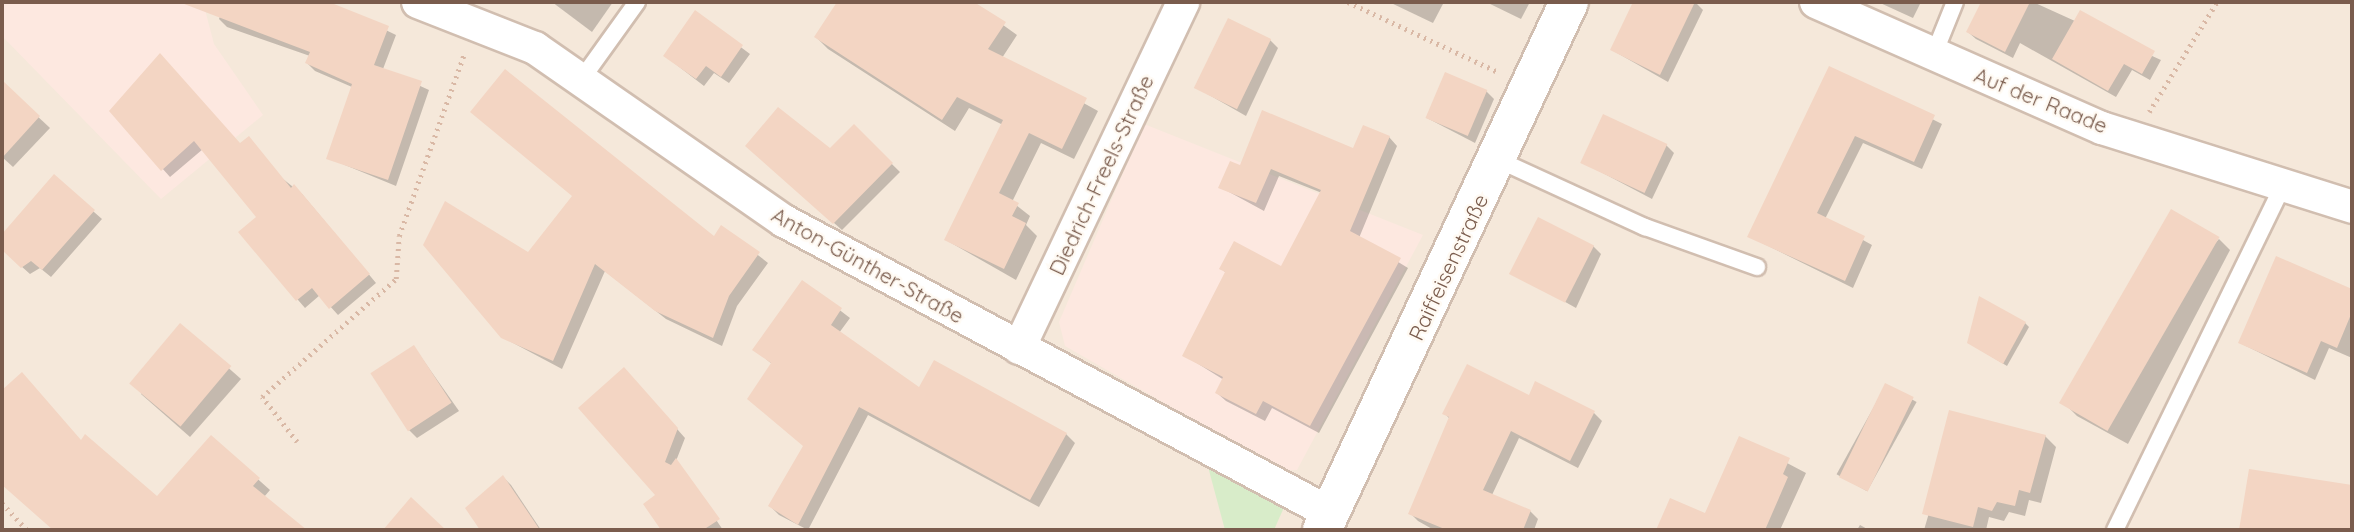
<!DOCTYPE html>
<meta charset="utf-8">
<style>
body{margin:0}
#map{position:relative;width:2354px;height:532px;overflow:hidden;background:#fdf6ec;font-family:Quicksand,sans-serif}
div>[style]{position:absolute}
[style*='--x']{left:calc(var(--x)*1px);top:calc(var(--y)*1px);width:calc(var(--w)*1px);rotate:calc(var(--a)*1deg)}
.residential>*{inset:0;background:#f5e8da;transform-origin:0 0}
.commercial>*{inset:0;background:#fde8e0}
.green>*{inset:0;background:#d8ecc9}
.shadow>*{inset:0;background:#0003;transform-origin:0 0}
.building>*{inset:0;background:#f3d5c3;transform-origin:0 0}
.path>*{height:4.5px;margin-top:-2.25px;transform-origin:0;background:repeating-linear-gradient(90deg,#d9b8a5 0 2px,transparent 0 7px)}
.roads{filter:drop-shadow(2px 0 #d1beb0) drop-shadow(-2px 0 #d1beb0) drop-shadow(0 2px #d1beb0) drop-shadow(0 -2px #d1beb0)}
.service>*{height:16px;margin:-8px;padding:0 8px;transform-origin:8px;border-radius:8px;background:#fff}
.minor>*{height:32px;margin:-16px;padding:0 16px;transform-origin:16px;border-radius:16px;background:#fff}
.tertiary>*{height:38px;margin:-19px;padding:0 19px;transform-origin:19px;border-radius:19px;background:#fff}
span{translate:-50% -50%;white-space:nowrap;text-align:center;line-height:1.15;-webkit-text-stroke:5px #fffaf3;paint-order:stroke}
.street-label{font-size:21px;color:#7a5c4d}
.frame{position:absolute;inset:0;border:4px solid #7a5c4d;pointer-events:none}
</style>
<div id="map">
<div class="residential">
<i style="left:2px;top:2px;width:2350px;height:528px"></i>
</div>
<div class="commercial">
<i style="clip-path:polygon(2px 2px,203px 2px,214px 44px,263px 115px,161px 199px,2px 36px)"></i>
<i style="clip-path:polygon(1144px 124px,1423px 235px,1297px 470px,1281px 470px,1065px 346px,1059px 322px)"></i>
</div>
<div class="green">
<i style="clip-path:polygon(1207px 463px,1285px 505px,1274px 530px,1225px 530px)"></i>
</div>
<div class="shadow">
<i style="clip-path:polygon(225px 2px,328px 2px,396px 35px,383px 69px,429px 90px,396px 186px,328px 158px,352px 87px,315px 71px,307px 63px,310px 56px,227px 27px,219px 19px)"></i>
<i style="clip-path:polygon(552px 2px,613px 2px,592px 32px)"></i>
<i style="clip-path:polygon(839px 2px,971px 2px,1017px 35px,1002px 58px,1098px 111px,1074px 159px,1041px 143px,1012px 202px,1030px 216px,1026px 225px,1037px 236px,1016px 280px,946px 240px,1003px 125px,969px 108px,955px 131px,828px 49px,816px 37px)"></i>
<i style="clip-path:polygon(1389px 2px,1444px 2px,1433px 23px)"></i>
<i style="clip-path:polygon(1486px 2px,1530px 2px,1521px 19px)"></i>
<i style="clip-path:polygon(1635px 2px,1695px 2px,1703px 10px,1668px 82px,1612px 50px)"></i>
<i style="clip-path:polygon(1878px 2px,1921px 2px,1913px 18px)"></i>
<i style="clip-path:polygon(1983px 2px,2033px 2px,2161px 60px,2150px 80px,2132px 70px,2116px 97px,2020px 43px,2013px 58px,1976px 39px,1968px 32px)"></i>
<i style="clip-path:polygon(695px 13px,750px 54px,729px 83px,714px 73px,704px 86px,665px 56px)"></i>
<i style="clip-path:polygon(1270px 40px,1278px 48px,1246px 116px,1197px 88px)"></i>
<i style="clip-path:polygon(1830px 68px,1942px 124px,1922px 169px,1863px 143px,1825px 219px,1872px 245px,1853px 288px,1750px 237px)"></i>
<i style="clip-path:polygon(2px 83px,50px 128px,13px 167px,2px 157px)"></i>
<i style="clip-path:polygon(1486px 91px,1494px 99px,1475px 143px,1427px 118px)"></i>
<i style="clip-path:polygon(111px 111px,240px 145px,302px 194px,376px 283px,338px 315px,320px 295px,305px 308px,240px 233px,258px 217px,203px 149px,170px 177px)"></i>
<i style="clip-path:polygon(854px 127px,900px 172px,842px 230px,756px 154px,830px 150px)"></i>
<i style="clip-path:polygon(1389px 137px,1397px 146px,1359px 238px,1408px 268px,1319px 433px,1272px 408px,1265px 421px,1226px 401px,1217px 393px,1224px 380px,1184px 355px,1227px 274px,1221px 268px,1282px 268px,1322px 193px,1279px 176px,1264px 211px,1220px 187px,1241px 167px,1354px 150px)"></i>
<i style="clip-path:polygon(1666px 145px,1674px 153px,1652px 199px,1582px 162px)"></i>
<i style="clip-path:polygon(54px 177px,102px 219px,51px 277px,40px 268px,30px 274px,2px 249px,2px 237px)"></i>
<i style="clip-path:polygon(722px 227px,768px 263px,737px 306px,722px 346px,666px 319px,605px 271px,562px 369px,502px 337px,529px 255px,714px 239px)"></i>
<i style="clip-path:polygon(2219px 239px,2230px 250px,2128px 444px,2077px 416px,2066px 405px)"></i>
<i style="clip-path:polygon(1593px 246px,1601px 254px,1576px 308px,1513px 273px)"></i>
<i style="clip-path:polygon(2277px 259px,2352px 291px,2352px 358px,2329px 348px,2315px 380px,2240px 343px)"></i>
<i style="clip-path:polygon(803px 282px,850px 318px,839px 333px,920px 390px,1066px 434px,1075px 443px,1039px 507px,868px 415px,808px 530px,779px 515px,770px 506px,804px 446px,772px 364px,755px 350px)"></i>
<i style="clip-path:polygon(2025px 323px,2029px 327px,2007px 366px,1969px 343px)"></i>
<i style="clip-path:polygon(180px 325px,241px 379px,190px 437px,141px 394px)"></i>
<i style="clip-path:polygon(414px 347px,459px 411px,417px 438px,409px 430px)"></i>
<i style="clip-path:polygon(22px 375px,81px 441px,157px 498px,211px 437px,270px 490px,264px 497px,304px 530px,56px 530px,2px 483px,2px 393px)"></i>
<i style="clip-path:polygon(632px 378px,685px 438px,676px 461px,723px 530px,664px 530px,645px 504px,657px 495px)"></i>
<i style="left:1886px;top:385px;width:35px;height:102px;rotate:29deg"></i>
<i style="clip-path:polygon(1529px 397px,1594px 413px,1602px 421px,1578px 468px,1519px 438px,1492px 495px,1530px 511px,1538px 519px,1534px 530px,1434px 530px,1418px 521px,1410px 513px,1450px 419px,1444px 413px)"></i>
<i style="clip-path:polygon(2045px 436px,2056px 447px,2041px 503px,2029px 500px,2025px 516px,2009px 512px,2004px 521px,1989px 517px,1986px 530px,1924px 530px,1947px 451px)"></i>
<i style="clip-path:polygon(1740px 438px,1806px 473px,1780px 530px,1658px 530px,1671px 500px,1706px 516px)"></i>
<i style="clip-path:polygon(2251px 471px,2352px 487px,2352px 530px,2241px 530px)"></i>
<i style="clip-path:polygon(503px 477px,511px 485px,541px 530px,482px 530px,467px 509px)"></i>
<i style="clip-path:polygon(1860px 525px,1869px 530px,1857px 530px)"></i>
</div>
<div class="building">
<i style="clip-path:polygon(179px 2px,329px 2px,389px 26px,374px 65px,422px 81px,388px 180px,326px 159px,352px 84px,305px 63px,310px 52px)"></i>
<i style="clip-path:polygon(837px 2px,974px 2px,1006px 22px,988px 49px,1087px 98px,1062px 149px,1029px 133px,999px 193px,1019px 203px,1012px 216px,1026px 223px,1004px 269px,944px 240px,1003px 120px,957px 97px,942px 120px,814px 37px)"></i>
<i style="clip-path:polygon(1633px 2px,1695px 2px,1660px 75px,1610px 50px)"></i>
<i style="clip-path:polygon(1981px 2px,2030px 2px,2005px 52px,1966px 32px)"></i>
<i style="clip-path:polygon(695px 10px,743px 45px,721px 77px,706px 66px,696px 79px,663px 56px)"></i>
<i style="clip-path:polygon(2080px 10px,2155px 51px,2142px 74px,2124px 64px,2108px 91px,2052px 59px)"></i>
<i style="left:1228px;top:18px;width:48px;height:78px;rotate:26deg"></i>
<i style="clip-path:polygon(160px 53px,240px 143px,249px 136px,291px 188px,294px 184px,370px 274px,329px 309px,312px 288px,296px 301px,238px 232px,256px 217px,194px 141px,161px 171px,109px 111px)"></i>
<i style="clip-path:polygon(1829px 66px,1935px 115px,1914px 162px,1855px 136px,1817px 213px,1865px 236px,1845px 281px,1747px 237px)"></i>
<i style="clip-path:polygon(505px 69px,714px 236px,721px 225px,760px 252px,729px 296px,713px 338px,655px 311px,595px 264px,553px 361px,501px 338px,423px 245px,445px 201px,528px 252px,572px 196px,470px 112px)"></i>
<i style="left:1445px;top:72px;width:46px;height:50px;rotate:23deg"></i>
<i style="clip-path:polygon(2px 80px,40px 116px,2px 158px)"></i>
<i style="clip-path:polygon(778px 107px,830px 148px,854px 124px,893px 163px,833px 224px,745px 146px)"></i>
<i style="clip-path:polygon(1262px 110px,1353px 148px,1363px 125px,1390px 136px,1350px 231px,1401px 258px,1310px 426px,1263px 401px,1256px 414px,1215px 393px,1223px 377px,1182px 356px,1225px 272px,1219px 269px,1234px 241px,1281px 266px,1321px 190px,1271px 169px,1256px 203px,1218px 188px,1230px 161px,1240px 165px)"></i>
<i style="left:1603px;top:114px;width:71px;height:54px;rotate:25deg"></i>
<i style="clip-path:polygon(54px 174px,95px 210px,42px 270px,31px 261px,21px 268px,2px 250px,2px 234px)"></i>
<i style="left:2171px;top:209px;width:56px;height:224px;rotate:30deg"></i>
<i style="left:1538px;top:217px;width:63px;height:64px;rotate:27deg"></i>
<i style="clip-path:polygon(2276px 256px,2352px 289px,2352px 312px,2337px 348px,2321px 341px,2307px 373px,2238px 343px)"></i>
<i style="clip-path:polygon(802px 280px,842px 308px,831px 325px,919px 387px,934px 360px,1067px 433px,1030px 500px,859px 407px,798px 525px,768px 506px,803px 446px,747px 399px,771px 363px,752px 350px)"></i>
<i style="clip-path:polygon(1979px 296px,2026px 322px,2003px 364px,1967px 343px)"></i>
<i style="left:180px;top:323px;width:67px;height:79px;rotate:40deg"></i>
<i style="left:414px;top:345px;width:69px;height:52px;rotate:57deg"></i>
<i style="clip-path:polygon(1467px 364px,1529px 395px,1535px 381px,1595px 411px,1570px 461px,1511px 431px,1483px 490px,1531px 510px,1523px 530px,1447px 530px,1408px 514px,1449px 417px,1442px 414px)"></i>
<i style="clip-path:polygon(624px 367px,678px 428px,665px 462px,671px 465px,676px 458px,720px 519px,703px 530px,661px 530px,643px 504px,655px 495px,578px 408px)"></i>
<i style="clip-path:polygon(22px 372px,81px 440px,85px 434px,157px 496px,211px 435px,260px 478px,253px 486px,307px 530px,53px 530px,2px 485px,2px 390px)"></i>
<i style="left:1885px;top:383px;width:32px;height:105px;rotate:26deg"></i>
<i style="clip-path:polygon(1949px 410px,2046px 435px,2030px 493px,2019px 490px,2015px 506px,1997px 502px,1992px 511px,1978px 507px,1973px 527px,1922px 514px)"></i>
<i style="clip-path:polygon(1739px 436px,1790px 458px,1783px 474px,1788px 477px,1765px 530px,1656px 530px,1670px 498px,1705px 513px)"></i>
<i style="clip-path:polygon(2249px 469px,2352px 485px,2352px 530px,2239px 530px)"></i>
<i style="clip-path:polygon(503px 475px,540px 530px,480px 530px,465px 508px)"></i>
<i style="clip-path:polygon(411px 497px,446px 530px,383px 530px)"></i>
</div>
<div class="path">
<i style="--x:1348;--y:2;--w:166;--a:25"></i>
<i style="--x:2149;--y:112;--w:129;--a:-58.3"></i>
<i style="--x:297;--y:442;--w:57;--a:-127.9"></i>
<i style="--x:262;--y:397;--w:179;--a:-41.4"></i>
<i style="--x:396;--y:279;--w:43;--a:-86"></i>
<i style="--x:399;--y:236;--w:193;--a:-70.3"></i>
<i style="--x:2;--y:503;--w:37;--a:47"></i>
</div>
<div class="roads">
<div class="service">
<i style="--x:1934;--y:54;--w:56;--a:-68"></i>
<i style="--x:581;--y:80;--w:96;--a:-54.3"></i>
<i style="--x:1499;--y:160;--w:161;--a:24.7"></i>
<i style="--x:1645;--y:227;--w:119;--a:19.7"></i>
<i style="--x:2115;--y:530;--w:385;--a:-64"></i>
</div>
<div class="minor">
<i style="--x:418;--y:2;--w:126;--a:21.5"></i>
<i style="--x:535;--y:48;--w:303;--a:34.8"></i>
<i style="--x:784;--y:221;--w:619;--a:28.14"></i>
<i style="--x:1816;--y:2;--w:313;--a:23.8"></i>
<i style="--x:2102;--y:128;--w:262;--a:17.5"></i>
<i style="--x:1019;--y:348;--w:383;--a:-64.6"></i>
</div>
<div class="tertiary">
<i style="--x:1322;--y:530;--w:583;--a:-64.93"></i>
</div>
</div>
<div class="street-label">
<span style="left:2041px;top:100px;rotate:22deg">Auf der Raade</span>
<span style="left:1101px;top:175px;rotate:-65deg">Diedrich-Freels-Straße</span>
<span style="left:868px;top:265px;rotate:29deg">Anton-Günther-Straße</span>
<span style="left:1448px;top:267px;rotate:-65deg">Raiffeisenstraße</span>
</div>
<div class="frame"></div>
</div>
